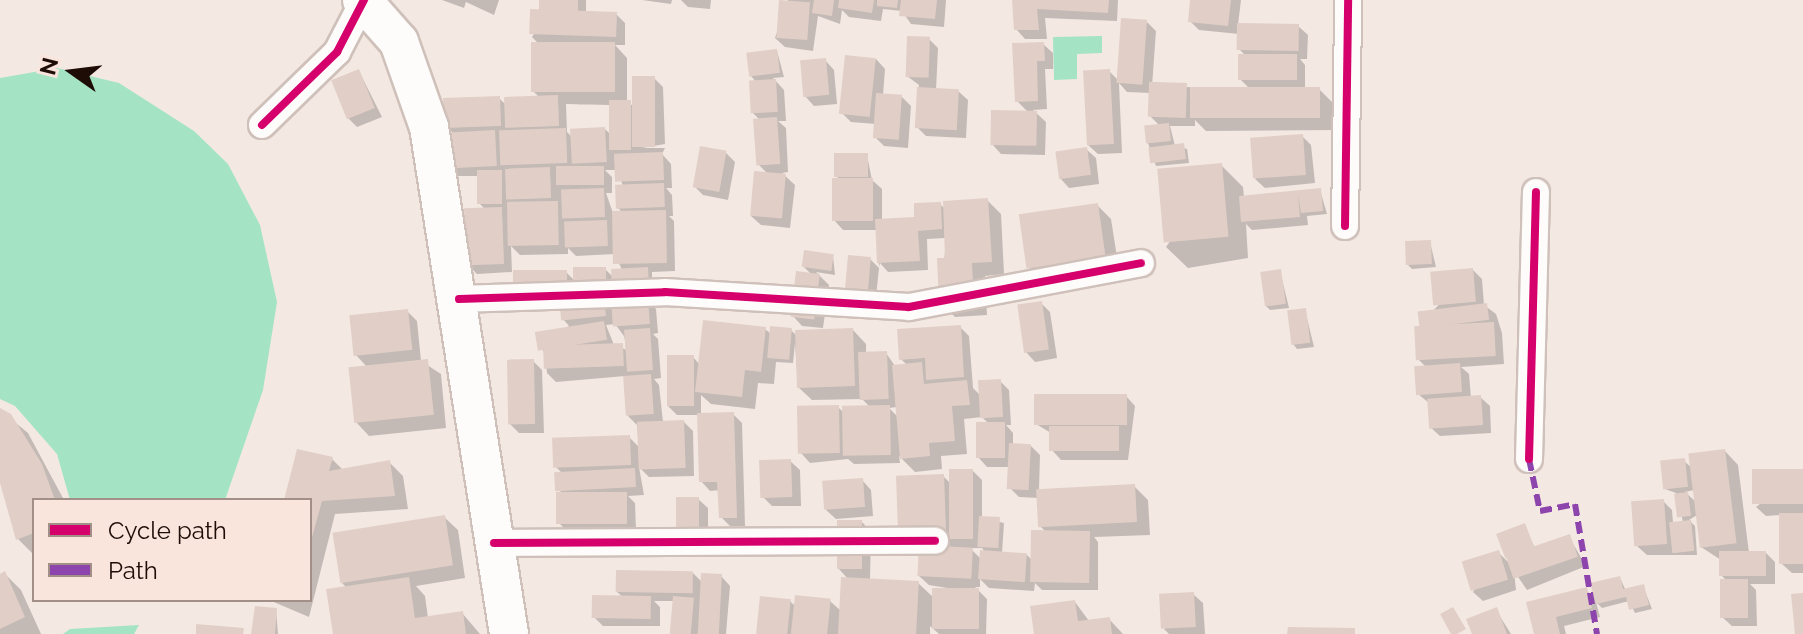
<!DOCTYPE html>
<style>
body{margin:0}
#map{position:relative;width:1803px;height:634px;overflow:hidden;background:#f4e8e3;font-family:Raleway,sans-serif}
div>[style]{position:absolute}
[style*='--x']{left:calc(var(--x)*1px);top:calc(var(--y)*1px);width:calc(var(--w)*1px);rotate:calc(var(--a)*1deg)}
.water>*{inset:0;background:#a4e4c4}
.shadow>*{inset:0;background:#0003}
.building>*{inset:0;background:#e1cfc7;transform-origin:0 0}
.roads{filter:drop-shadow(2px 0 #cfc0ba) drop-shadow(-2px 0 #cfc0ba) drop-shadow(0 2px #cfc0ba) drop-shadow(0 -2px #cfc0ba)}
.minor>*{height:26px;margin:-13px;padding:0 13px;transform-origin:13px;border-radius:13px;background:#fdfcfb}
.secondary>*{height:38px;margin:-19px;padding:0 19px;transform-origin:19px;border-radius:19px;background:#fdfcfb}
.quiet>*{height:6px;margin-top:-3px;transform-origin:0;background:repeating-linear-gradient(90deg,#8e44ad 0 12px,transparent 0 18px)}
.cycleway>*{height:8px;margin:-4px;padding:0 4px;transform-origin:4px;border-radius:4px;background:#d6006c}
span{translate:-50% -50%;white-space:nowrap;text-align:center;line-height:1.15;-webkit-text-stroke:7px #fae5dd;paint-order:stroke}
.legend{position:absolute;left:32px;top:498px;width:280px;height:104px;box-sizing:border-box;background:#fae5dd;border:2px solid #a28f87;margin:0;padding:10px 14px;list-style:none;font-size:24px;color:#1e0d07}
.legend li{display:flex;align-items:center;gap:16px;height:40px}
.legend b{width:40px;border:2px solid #a28f87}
.north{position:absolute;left:32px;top:32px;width:80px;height:80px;-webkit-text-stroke:6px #fae5dd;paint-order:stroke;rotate:284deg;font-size:22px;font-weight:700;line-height:32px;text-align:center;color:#1e0d07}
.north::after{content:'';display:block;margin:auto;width:28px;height:36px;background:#1e0d07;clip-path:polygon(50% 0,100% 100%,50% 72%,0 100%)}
</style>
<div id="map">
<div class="water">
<i style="clip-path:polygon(1102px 36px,1102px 53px,1077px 54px,1077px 79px,1054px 80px,1053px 37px)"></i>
<i style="clip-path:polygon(57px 68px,119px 83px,194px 131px,228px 164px,260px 225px,277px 302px,263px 390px,225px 500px,70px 500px,57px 454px,15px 406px,0 399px,0 78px)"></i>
<i style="clip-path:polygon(139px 625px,134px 634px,63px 634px,70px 629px)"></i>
</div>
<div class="shadow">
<i style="clip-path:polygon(442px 0,499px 0,494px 15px,466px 2px,464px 8px)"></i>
<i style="clip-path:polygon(evenodd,541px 0,586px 0,586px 14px,616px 14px,625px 23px,625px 45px,615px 45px,627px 58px,627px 102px,635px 107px,654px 78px,663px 87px,665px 144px,642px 148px,665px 148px,662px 154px,671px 164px,672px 188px,666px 188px,672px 195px,673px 216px,669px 216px,674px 221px,675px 271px,652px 272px,652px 293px,525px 298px,566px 272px,576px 282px,605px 269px,613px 277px,622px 270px,615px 254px,576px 256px,568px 248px,568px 254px,520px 255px,511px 246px,512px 272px,477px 274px,468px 265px,485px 209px,479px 203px,479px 176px,456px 176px,447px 167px,453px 133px,446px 126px,499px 98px,506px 105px,539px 97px,533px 91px,539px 44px,532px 37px,546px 14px,541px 0,566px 104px,611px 105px,612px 136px,605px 129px,572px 137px,567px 132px,566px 104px,541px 0,605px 170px,617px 170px,623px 186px,618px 208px,623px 213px,613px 213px,606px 193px,612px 193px,612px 177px,605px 170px)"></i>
<i style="clip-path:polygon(642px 0,672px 0,671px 4px)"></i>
<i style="clip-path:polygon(681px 0,711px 0,710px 9px,688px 7px)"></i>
<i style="clip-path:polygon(788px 0,946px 0,944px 27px,911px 24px,902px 11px,883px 9px,881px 21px,849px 17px,842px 10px,840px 24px,818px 16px,813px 51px,785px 47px,775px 38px)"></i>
<i style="clip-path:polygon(1014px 0,1118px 0,1117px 21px,1045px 18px,1047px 39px,1025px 39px,1016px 29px)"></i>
<i style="clip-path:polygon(1192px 0,1241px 0,1238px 25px,1298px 26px,1308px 35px,1307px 59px,1300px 59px,1305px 65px,1305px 89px,1319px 89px,1333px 103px,1333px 130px,1206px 131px,1195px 120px,1195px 126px,1170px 126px,1175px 146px,1187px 149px,1189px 163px,1156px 166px,1148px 143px,1160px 126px,1151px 117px,1151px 93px,1127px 92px,1119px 83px,1122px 153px,1098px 154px,1088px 145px,1109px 71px,1118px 80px,1147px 22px,1156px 31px,1152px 86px,1250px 89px,1240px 79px,1246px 56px,1239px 49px,1239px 34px,1199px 30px,1190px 21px)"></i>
<i style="clip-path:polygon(929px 39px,938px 48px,936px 90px,958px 91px,968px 100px,966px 138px,926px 136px,917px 127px,919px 85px,907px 76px)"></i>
<i style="clip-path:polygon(1043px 44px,1053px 53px,1053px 69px,1045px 69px,1047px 109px,1033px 110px,1046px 122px,1045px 155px,1001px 154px,992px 144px,1029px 113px,1017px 101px)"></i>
<i style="clip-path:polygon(777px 51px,784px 77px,773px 78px,784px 90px,786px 121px,778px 121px,786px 128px,788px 172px,782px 173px,795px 185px,790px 228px,761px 225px,751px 216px,768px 174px,758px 164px,760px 120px,753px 113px,756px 82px,751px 76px)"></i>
<i style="clip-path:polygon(876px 59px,885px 69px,883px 95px,902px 97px,911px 106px,908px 148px,884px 146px,875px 137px,876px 124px,851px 122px,842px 113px)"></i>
<i style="clip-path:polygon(825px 60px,834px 70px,837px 104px,814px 106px,805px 96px)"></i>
<i style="clip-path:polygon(359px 71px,382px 117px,357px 127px,348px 118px)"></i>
<i style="clip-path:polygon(1302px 136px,1311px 145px,1315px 183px,1265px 188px,1255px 179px)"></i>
<i style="clip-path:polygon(1086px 149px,1096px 158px,1099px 184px,1069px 188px,1060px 178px)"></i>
<i style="clip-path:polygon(726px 153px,735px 162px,728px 200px,703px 195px,694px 186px)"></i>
<i style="clip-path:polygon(867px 155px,872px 180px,882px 189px,882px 221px,916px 219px,940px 204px,945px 209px,987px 200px,1001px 214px,1004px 274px,985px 276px,987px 315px,955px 317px,941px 303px,946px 238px,927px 239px,928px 270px,888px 272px,880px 263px,879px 267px,877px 230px,843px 230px,834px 220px,840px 180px,836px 176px)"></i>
<i style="clip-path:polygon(1222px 166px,1243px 187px,1244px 197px,1320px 190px,1327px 214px,1307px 216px,1308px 225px,1252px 230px,1246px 224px,1248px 258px,1188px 268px,1166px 247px)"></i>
<i style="clip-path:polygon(1097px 205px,1111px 219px,1119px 270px,1041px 283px,1028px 270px)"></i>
<i style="clip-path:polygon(1430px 242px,1436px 267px,1412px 269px,1408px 265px)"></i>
<i style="clip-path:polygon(833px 256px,835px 275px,816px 272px,829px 285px,823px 328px,802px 326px,793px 316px,812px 275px,804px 267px)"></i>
<i style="clip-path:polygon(870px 259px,879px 268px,874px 316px,854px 314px)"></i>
<i style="clip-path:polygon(1473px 270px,1482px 279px,1484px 305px,1496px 314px,1502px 333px,1504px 364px,1461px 367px,1469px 374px,1471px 398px,1480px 397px,1490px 406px,1491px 433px,1440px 436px,1430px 427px,1429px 403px,1418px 394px,1426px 367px,1419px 360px,1425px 328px,1420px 324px)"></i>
<i style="clip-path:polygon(1280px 271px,1289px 308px,1270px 310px,1266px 306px)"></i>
<i style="clip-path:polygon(evenodd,603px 299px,614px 309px,647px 300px,656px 309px,658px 333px,653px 334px,658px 339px,661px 378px,654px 379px,659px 385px,663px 422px,684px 422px,693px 431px,694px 476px,649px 477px,639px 467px,644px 495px,628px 496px,635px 503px,636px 531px,568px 532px,559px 523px,563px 494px,557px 488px,561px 472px,555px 466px,629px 437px,639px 447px,637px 425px,628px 416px,625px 376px,556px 382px,547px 373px,545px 353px,538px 345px,569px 326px,563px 319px,603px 299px,615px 324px,624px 336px,627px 350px,614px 345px,606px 325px,615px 324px)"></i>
<i style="clip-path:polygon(1041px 303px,1050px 312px,1057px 358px,1035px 362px,1026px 352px)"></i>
<i style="clip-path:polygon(1305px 310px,1314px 347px,1297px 349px,1293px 344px)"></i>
<i style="clip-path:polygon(407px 311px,417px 321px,421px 361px,441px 374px,446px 428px,369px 436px,356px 422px,367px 367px,356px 355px)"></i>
<i style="clip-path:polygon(evenodd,960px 327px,969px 336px,973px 388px,981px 396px,1000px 381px,1009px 390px,1011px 425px,1006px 425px,1013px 433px,1013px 445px,1031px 446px,1040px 455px,1039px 490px,1134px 486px,1148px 500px,1150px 535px,1094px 537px,1098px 542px,1098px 590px,1042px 590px,1035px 583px,1034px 591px,989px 588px,980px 579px,980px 587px,975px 587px,987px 599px,986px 634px,939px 634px,930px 626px,930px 634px,758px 634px,790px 601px,796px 607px,830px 601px,841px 611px,849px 580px,838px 568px,862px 522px,871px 532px,870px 581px,918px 583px,934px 598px,959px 590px,929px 585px,919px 576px,943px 476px,951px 484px,973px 471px,982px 480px,982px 518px,1004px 523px,1002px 553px,1027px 555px,1033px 561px,1046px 532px,1040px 526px,1039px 498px,1019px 497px,1010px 488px,1011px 467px,987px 467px,978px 457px,989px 424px,982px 417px,964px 419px,967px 454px,941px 456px,942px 469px,915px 472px,899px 456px,900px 463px,854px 464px,848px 459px,810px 463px,801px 453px,838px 407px,844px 413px,871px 408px,862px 399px,812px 400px,798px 387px,795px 343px,793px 363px,776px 362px,774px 384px,758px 383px,755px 409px,711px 404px,701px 395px,701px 415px,733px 414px,742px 423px,745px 526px,730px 526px,721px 517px,720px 490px,710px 491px,701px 481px,699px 415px,677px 415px,667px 405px,693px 357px,700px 365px,765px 329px,771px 334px,791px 330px,797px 336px,853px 330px,866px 344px,866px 354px,886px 353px,895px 366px,907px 365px,901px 359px,960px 327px,897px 407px,898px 417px,889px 408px,897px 407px,960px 327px,970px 548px,982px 548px,985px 552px,981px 559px,970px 548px)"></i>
<i style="clip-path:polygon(533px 361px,542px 370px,544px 433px,519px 433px,510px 424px)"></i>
<i style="clip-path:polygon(1126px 396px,1135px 406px,1128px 460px,1061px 460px,1052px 450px,1051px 433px,1036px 424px)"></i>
<i style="clip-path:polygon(0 410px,28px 433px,64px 500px,34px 500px,34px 555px,18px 539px,0 478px)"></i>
<i style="clip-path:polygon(evenodd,1725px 451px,1738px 465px,1749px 553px,1766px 553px,1775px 562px,1775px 584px,1750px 584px,1756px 590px,1757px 626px,1732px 626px,1722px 617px,1727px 581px,1721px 575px,1721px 560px,1701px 547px,1697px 515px,1689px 520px,1695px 526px,1697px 555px,1647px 555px,1637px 546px,1663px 501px,1672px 510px,1673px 523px,1683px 522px,1676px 493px,1665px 489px,1684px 461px,1692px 468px,1725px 451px,1694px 490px,1696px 502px,1685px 492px,1694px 490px)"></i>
<i style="clip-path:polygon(332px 459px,343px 470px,389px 462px,403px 476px,408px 509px,335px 514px,309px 617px,269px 600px,310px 600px,310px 500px,287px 500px)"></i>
<i style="clip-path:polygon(790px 461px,800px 470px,801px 506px,772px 506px,763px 497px)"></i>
<i style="clip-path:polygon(1803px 471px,1803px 573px,1792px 573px,1782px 564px,1781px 515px,1766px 516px,1756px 507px)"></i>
<i style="clip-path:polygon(862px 480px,871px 490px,873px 516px,836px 519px,826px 510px)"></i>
<i style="clip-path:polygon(698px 499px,708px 508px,708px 543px,687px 543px)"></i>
<i style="clip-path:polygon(444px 517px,458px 530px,465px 578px,416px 586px,425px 596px,428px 618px,462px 613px,480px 634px,335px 634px,347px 588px,342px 583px)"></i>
<i style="clip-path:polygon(1524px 526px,1536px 550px,1569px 537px,1586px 566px,1527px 590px,1514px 571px,1516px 590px,1483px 601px,1473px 592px,1498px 552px,1511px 565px,1499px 536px)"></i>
<i style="clip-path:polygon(4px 573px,21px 590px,41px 634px,0 634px,0 577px)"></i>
<i style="clip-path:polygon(693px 573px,702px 582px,721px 576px,730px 586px,726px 634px,672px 634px,674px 601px,654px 601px,660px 607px,660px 626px,603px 626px,594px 617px,624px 598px,617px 592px)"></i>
<i style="clip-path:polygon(1620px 578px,1626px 591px,1643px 586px,1652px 609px,1635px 613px,1629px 601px,1602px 608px,1596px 602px,1600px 617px,1564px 626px,1566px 634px,1536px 634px,1586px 590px,1597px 600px)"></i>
<i style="clip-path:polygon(1193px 594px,1203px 603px,1205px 634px,1169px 634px,1164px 629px)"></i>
<i style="clip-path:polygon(1075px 602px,1089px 621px,1109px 619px,1123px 634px,1036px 634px)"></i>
<i style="clip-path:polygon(276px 610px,278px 634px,253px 634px)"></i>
<i style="clip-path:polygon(1496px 610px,1511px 634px,1474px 634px)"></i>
</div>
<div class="building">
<i style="left:539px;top:0;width:39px;height:11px"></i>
<i style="left:779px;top:0;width:31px;height:38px;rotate:4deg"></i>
<i style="clip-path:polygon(814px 0,834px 0,832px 16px,812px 13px)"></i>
<i style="clip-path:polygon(839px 0,874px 0,872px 13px,838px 8px)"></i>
<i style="clip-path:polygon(877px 0,898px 0,897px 8px,877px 6px)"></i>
<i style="clip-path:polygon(901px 0,937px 0,935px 19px,899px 16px)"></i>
<i style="clip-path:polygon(1012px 0,1109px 0,1108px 13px,1037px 9px,1039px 30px,1014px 30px)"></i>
<i style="clip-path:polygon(1190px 0,1231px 0,1228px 26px,1188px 22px)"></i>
<i style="left:617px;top:12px;width:25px;height:87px;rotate:92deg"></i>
<i style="left:1121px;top:18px;width:26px;height:65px;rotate:4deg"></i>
<i style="left:1237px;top:23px;width:62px;height:27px;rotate:1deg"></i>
<i style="left:907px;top:36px;width:23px;height:41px;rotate:2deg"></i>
<i style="left:531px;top:42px;width:84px;height:50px"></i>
<i style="clip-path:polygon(1044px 42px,1045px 61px,1037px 61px,1038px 101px,1015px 102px,1012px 43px)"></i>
<i style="left:777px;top:49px;width:24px;height:31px;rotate:83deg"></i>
<i style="left:1238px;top:54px;width:59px;height:26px"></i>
<i style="left:845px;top:55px;width:31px;height:59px;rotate:6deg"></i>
<i style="left:826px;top:58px;width:37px;height:26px;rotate:85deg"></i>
<i style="left:359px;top:69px;width:42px;height:30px;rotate:68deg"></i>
<i style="left:1110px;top:69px;width:75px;height:27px;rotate:87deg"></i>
<i style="left:632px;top:76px;width:23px;height:71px"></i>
<i style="left:776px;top:79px;width:33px;height:27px;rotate:87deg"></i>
<i style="left:1187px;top:83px;width:35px;height:38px;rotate:92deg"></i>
<i style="left:917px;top:87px;width:42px;height:41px;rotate:3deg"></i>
<i style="left:1190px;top:87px;width:130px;height:31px"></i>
<i style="left:876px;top:93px;width:26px;height:45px;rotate:4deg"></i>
<i style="left:558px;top:95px;width:31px;height:54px;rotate:88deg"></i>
<i style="left:500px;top:96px;width:30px;height:57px;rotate:88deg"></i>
<i style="left:609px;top:100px;width:22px;height:50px"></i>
<i style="left:991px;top:110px;width:46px;height:35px;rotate:1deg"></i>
<i style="left:777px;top:117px;width:47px;height:24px;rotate:86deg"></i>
<i style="left:1169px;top:123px;width:18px;height:25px;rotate:84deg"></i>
<i style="left:605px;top:127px;width:35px;height:35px;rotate:87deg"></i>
<i style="left:566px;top:128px;width:35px;height:67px;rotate:88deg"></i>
<i style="left:495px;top:130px;width:36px;height:51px;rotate:87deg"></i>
<i style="left:1303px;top:134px;width:41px;height:53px;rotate:86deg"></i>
<i style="left:1184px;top:143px;width:16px;height:36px;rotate:83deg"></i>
<i style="left:700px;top:146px;width:27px;height:42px;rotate:10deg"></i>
<i style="left:1087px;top:147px;width:28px;height:32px;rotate:82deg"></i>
<i style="left:663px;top:152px;width:28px;height:49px;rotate:88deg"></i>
<i style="left:834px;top:153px;width:34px;height:24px"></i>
<i style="left:1222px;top:163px;width:74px;height:65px;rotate:85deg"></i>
<i style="left:604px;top:166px;width:19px;height:48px;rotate:90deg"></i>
<i style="left:550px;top:167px;width:31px;height:45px;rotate:88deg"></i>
<i style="left:477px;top:170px;width:25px;height:34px"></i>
<i style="left:754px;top:171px;width:32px;height:45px;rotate:5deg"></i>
<i style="left:832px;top:178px;width:41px;height:43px"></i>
<i style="left:664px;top:183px;width:24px;height:49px;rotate:88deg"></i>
<i style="left:604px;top:188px;width:29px;height:43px;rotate:88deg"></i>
<i style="clip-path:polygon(1321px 188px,1323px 211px,1301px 213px,1298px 194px,1300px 217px,1241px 222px,1239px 196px)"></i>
<i style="clip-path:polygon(988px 198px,992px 262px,972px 263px,974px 302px,939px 304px,937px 258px,945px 258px,943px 201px)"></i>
<i style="left:558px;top:201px;width:44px;height:51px;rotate:89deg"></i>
<i style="clip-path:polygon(941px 202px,942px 229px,918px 231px,920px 261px,877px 263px,875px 219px,914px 217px,914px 203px)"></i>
<i style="left:1098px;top:203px;width:55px;height:80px;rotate:82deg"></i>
<i style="left:502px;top:207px;width:57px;height:38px;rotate:88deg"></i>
<i style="left:666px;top:210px;width:53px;height:54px;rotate:89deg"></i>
<i style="left:607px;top:220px;width:26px;height:43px;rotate:88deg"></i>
<i style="left:1431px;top:240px;width:24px;height:26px;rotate:88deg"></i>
<i style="left:804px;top:250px;width:30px;height:17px;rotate:8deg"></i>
<i style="left:848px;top:255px;width:23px;height:50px;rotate:5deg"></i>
<i style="left:606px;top:267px;width:24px;height:33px;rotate:90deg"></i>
<i style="left:648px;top:267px;width:22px;height:37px;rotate:87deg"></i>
<i style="left:1473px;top:268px;width:34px;height:43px;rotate:85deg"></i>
<i style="left:1281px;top:269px;width:35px;height:21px;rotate:82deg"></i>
<i style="left:567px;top:270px;width:18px;height:54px;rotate:90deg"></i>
<i style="left:796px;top:271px;width:24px;height:46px;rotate:7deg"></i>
<i style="left:604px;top:297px;width:19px;height:45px;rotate:84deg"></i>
<i style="left:648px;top:298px;width:26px;height:37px;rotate:86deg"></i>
<i style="left:1042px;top:301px;width:49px;height:25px;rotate:82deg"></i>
<i style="left:1487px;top:303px;width:17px;height:70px;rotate:83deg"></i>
<i style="left:1306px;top:308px;width:35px;height:19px;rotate:83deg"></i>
<i style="left:408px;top:309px;width:41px;height:59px;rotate:84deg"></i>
<i style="clip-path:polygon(703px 320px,766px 327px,761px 372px,745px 370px,742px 397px,695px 392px)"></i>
<i style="left:604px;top:321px;width:19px;height:70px;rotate:81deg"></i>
<i style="left:1494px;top:322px;width:34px;height:80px;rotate:87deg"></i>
<i style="clip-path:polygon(961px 325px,964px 377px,926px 380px,925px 358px,899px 360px,897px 329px)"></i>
<i style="left:770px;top:326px;width:22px;height:32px;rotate:5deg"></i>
<i style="left:650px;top:328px;width:42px;height:26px;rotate:86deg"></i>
<i style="left:853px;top:328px;width:58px;height:58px;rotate:88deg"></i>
<i style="left:623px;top:343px;width:23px;height:80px;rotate:88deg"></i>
<i style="left:887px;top:351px;width:48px;height:29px;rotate:88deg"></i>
<i style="left:667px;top:355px;width:27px;height:51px"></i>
<i style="left:428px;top:359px;width:56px;height:80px;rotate:84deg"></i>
<i style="left:534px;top:359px;width:65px;height:27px;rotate:89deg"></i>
<i style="clip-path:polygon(922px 362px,924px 384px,967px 380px,970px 405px,952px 406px,955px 441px,929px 443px,930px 456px,900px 459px,892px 365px)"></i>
<i style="left:1460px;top:363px;width:29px;height:46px;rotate:86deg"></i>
<i style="left:651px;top:374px;width:40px;height:28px;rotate:86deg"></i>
<i style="left:1001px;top:379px;width:38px;height:23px;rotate:87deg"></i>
<i style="left:1034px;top:394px;width:93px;height:31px"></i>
<i style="left:1481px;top:395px;width:30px;height:54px;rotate:86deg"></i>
<i style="left:839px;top:405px;width:48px;height:42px;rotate:89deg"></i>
<i style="left:890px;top:405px;width:50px;height:48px;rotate:89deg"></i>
<i style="clip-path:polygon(0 408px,11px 414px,42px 464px,55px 500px,34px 500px,34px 533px,16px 540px,0 483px)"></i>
<i style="clip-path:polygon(734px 412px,737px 518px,719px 518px,717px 482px,699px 482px,697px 413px)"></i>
<i style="left:684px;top:420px;width:48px;height:47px;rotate:88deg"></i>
<i style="left:976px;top:422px;width:29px;height:36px"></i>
<i style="left:1049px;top:426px;width:70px;height:25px"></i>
<i style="left:630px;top:435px;width:30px;height:78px;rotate:88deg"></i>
<i style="left:1009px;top:443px;width:22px;height:46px;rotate:3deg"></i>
<i style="clip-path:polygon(297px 449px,333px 457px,329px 471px,390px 460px,395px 496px,322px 501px,310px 545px,310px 500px,284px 500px)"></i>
<i style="left:1725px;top:449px;width:95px;height:37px;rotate:83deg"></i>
<i style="left:1685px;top:458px;width:29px;height:25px;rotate:84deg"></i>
<i style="left:791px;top:459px;width:38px;height:32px;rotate:88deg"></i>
<i style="left:635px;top:468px;width:19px;height:81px;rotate:87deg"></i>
<i style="left:949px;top:469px;width:24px;height:70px"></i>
<i style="left:1803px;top:469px;width:35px;height:51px;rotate:90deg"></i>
<i style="left:944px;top:474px;width:64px;height:48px;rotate:88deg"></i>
<i style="left:863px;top:478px;width:29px;height:41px;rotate:86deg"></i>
<i style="left:1135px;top:484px;width:38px;height:99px;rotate:87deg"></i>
<i style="left:556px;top:492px;width:71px;height:32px"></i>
<i style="left:1688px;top:492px;width:24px;height:14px;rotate:83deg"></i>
<i style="left:676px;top:497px;width:23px;height:38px"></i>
<i style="left:1664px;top:499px;width:45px;height:33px;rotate:86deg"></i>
<i style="left:1803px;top:513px;width:51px;height:24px;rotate:90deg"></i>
<i style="left:445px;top:515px;width:51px;height:114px;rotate:81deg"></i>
<i style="left:979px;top:516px;width:21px;height:31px;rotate:3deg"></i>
<i style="left:837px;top:520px;width:25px;height:49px"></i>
<i style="left:1691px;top:520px;width:31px;height:22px;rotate:84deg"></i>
<i style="left:1525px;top:523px;width:26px;height:31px;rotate:69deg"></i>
<i style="left:1031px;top:530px;width:59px;height:52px;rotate:1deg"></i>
<i style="left:1570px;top:534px;width:24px;height:68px;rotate:71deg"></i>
<i style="left:919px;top:545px;width:54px;height:31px;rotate:3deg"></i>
<i style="left:980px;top:550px;width:47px;height:29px;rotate:4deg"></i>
<i style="left:1499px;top:550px;width:31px;height:39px;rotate:73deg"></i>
<i style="left:1719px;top:551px;width:47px;height:25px"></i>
<i style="left:616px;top:570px;width:77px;height:22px;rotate:1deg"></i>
<i style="clip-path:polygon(5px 571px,25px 617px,0 629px,0 574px)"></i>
<i style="left:701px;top:573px;width:21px;height:61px;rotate:3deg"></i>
<i style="clip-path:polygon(1620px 576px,1623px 589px,1644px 584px,1649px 605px,1629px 610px,1626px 597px,1596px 604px,1590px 583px)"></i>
<i style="clip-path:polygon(409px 577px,415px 618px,463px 611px,466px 634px,333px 634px,326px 589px)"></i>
<i style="left:841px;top:577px;width:78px;height:57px;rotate:3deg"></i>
<i style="left:1720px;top:579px;width:28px;height:39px"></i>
<i style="clip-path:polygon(1587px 587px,1592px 608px,1556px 617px,1560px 634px,1534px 634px,1526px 602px)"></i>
<i style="left:932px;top:588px;width:47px;height:41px"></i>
<i style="left:1194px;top:592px;width:35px;height:35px;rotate:87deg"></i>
<i style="clip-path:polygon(1803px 593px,1803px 634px,1795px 634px,1791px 594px)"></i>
<i style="left:592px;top:595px;width:59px;height:23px;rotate:1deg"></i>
<i style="left:795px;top:595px;width:36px;height:39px;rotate:6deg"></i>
<i style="left:673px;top:596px;width:21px;height:38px;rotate:5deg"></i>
<i style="left:760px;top:596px;width:31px;height:38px;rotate:6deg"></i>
<i style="clip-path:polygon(1075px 600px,1078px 621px,1110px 617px,1112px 634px,1034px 634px,1030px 606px)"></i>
<i style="clip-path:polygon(255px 606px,277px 608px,275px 634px,251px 634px)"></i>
<i style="clip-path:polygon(1453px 607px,1466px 629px,1457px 634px,1451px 634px,1440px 614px)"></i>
<i style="clip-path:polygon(1497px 607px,1507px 634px,1472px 634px,1466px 619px)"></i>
<i style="clip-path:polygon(196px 624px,244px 628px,243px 634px,196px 634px)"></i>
<i style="clip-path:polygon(1288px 627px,1355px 628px,1355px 634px,1287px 634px)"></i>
</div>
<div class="roads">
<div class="minor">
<i style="--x:262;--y:125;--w:105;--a:-44.2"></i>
<i style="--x:337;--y:52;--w:59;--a:-62.6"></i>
<i style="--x:1345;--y:226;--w:226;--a:-89.2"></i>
<i style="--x:459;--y:299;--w:206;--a:-1.9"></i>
<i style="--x:665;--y:292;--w:244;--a:3.5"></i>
<i style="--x:909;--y:307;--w:236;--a:-10.7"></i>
<i style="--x:1529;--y:459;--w:267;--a:-88.5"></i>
<i style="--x:494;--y:543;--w:441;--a:-0.3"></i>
</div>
<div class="secondary">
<i style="--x:362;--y:0;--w:56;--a:48.6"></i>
<i style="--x:399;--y:42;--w:90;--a:70.6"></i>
<i style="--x:429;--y:127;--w:513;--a:81.03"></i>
</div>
</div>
<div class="quiet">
<i style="--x:1529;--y:459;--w:53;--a:78.1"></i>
<i style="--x:1540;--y:511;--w:36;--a:-11"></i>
<i style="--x:1575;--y:504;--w:132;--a:80.4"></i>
</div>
<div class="cycleway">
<i style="--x:262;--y:125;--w:105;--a:-44.2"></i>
<i style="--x:337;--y:52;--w:59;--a:-62.6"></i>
<i style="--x:1345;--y:226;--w:226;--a:-89.2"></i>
<i style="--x:459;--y:299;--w:206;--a:-1.9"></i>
<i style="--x:665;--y:292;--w:244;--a:3.5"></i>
<i style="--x:909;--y:307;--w:236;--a:-10.7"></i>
<i style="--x:1529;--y:459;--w:267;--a:-88.5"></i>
<i style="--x:494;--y:543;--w:441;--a:-0.3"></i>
</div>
<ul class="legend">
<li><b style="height:10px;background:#d6006c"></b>Cycle path</li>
<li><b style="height:10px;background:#8e44ad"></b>Path</li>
</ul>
<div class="north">N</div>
</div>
